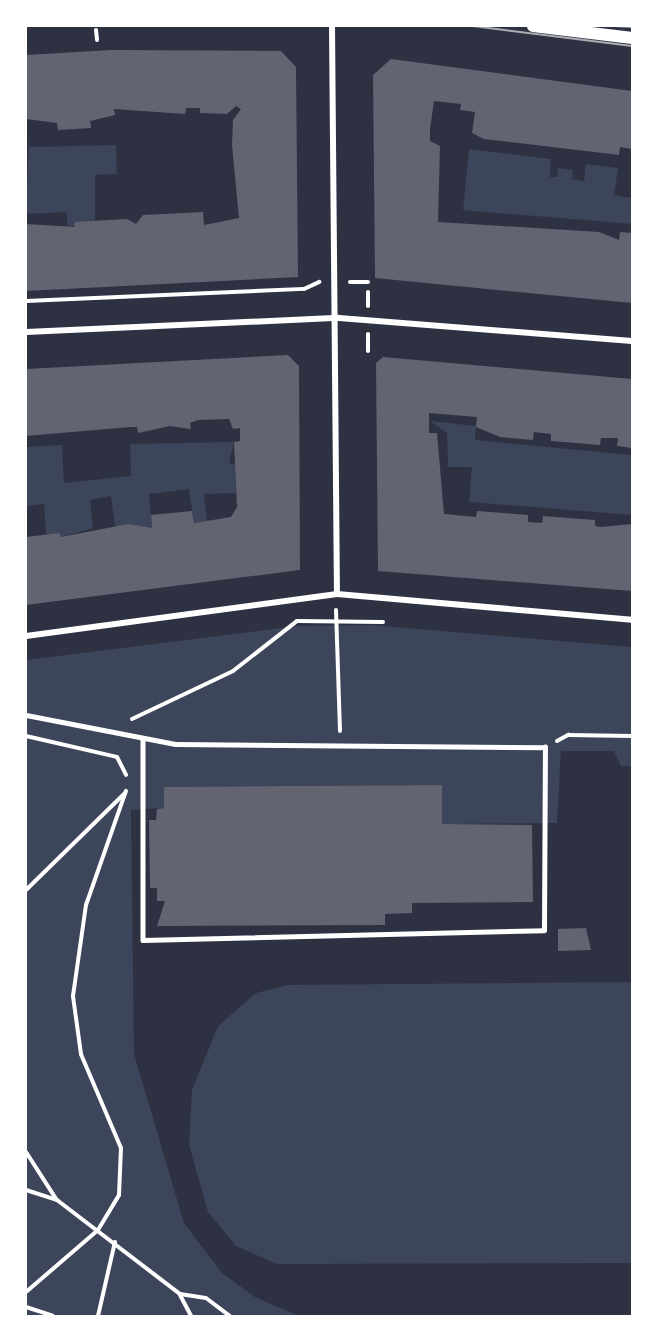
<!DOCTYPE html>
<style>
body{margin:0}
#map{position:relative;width:658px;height:1342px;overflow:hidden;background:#2d3142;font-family:Cabin,sans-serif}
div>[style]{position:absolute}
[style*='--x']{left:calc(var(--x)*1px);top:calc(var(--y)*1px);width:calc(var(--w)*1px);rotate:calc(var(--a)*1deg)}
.green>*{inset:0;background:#3c4559}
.building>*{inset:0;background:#626471}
.path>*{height:4px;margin:-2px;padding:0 2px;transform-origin:2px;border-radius:2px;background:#fff}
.service>*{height:4.5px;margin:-2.25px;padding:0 2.25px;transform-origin:2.25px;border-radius:2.25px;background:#fff}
.pedestrian>*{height:5px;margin:-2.5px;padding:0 2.5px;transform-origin:2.5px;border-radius:2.5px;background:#fff}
.minor>*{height:6px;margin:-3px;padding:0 3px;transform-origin:3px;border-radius:3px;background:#fff}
.secondary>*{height:12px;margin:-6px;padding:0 6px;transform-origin:6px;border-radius:6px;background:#fff}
.tram>*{height:1.5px;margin:-0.75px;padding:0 0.75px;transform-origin:0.75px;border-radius:0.75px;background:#abadb3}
span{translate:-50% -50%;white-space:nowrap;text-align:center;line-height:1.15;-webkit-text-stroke:4.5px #fff;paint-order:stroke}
.frame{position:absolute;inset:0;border:27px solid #fff;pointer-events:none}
</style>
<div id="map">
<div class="green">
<i style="clip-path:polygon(29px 139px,30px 147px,116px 145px,117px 174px,95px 175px,95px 221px,68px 227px,66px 212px,26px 214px)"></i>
<i style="clip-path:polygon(469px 149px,551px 159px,550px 177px,557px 177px,558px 168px,573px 170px,572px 179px,584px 181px,586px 164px,618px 168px,614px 195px,632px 198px,632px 224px,463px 210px)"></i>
<i style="clip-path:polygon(430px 421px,476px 426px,475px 440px,632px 455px,632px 515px,469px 502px,472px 467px,448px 467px,447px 433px)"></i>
<i style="clip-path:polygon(234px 442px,229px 463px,235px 465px,236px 493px,204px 494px,207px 521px,194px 523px,189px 489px,149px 494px,152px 528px,140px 530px,115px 526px,111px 496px,90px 500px,93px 528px,61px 537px,46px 535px,44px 504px,26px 506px,26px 447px,62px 445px,64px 483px,131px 476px,130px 444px)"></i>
<i style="clip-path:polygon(372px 625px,632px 647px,632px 766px,621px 766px,614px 751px,561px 751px,557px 823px,442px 824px,442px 785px,164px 787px,164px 808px,131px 810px,134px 1054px,184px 1223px,222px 1273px,255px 1297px,299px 1316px,26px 1316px,26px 660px,297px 626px)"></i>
<i style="clip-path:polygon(632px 982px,632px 1263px,277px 1264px,236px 1246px,208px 1212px,189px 1145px,192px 1090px,218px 1026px,256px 993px,288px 985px)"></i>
</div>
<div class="building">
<i style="clip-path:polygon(111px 50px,281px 51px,296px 67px,298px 277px,26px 291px,26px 224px,74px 227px,75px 222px,127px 219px,136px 224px,143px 215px,203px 212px,204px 225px,239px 218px,232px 145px,233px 120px,241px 109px,236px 106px,227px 114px,200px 113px,200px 108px,186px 108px,185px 114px,114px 109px,115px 115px,90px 121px,91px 128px,58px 130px,57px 123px,26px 119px,26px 55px)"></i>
<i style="clip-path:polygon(391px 59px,632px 91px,632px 149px,620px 147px,619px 155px,484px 139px,472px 133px,475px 112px,460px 110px,461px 104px,434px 101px,430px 129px,430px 141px,440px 146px,438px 222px,599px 232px,619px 240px,620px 232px,632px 233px,632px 303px,375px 278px,373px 75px)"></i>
<i style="clip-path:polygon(288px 355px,299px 366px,300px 570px,26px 605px,26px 537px,59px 533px,61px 537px,128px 524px,152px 528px,151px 515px,192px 511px,194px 523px,231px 517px,237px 507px,234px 442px,240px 441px,240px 428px,233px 429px,229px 419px,198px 420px,190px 423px,191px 429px,170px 426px,138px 433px,137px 427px,130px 427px,26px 436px,26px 369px)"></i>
<i style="clip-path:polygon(383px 357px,632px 379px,632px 448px,617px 446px,618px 438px,601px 438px,600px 445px,551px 441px,551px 434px,534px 432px,533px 440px,500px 437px,476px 427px,477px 417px,429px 413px,429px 433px,437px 433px,444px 514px,476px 517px,477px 511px,528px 515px,528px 522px,542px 523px,543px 516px,595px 520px,595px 526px,601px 527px,632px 524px,632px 591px,378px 571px,376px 363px)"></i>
<i style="clip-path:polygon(442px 785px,442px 824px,532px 825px,533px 902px,412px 903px,412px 913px,385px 914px,385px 925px,157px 926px,165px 901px,157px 901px,157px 888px,150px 888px,149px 820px,156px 820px,157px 809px,164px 808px,164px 787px)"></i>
<i style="clip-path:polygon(586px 928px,591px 950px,558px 951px,558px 929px)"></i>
</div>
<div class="path">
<i style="--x:96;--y:30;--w:10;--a:84"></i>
<i style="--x:350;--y:282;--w:18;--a:0"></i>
<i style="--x:368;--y:292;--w:14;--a:90"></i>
<i style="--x:26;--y:301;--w:278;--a:-2.5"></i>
<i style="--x:304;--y:289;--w:17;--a:-25"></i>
<i style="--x:368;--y:351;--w:17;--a:-90"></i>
<i style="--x:336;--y:610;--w:121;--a:88.1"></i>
<i style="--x:132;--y:719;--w:112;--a:-25.4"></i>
<i style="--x:233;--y:671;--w:81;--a:-38"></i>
<i style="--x:297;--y:621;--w:86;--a:0.7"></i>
<i style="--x:26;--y:736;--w:93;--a:13"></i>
<i style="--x:117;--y:757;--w:20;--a:63"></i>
<i style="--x:557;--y:741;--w:13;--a:-29"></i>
<i style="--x:568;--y:735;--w:64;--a:0.9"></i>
<i style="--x:26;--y:890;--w:139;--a:-44.4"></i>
<i style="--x:26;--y:1152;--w:56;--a:57.4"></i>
<i style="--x:26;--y:1190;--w:33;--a:18"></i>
<i style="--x:57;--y:1200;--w:155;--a:37.4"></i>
<i style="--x:180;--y:1294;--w:26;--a:9"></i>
<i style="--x:206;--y:1298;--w:30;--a:37"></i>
<i style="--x:26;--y:1292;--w:95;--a:-40.7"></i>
<i style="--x:98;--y:1230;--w:41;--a:-59"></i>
<i style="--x:119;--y:1195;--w:47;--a:-87.6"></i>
<i style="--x:121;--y:1148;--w:102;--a:-113.1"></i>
<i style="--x:81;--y:1054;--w:59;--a:-97.9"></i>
<i style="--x:73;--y:996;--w:92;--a:-81.9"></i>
<i style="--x:86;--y:905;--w:121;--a:-70.7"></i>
<i style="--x:180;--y:1295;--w:24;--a:62"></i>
<i style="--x:26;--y:1307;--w:28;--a:18"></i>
<i style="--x:98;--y:1316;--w:76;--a:-77.1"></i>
</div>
<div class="service">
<i style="--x:143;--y:739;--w:201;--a:90"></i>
<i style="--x:143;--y:940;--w:401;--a:-1.4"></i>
<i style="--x:544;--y:930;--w:183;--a:-89.7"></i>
</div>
<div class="pedestrian">
<i style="--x:26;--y:715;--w:152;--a:11"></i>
<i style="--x:175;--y:744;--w:370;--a:0.5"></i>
</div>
<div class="minor">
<i style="--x:332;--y:26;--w:568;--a:89.5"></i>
<i style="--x:26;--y:332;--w:313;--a:-2.6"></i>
<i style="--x:339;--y:318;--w:294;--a:4.5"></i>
<i style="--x:26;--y:636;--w:314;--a:-7.7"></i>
<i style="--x:337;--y:594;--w:296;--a:5"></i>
</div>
<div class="secondary">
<i style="--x:533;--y:26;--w:100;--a:6.9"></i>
</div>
<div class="tram">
<i style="--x:473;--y:26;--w:160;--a:7.2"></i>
<i style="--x:614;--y:26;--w:18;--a:3"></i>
</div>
<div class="frame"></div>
</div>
